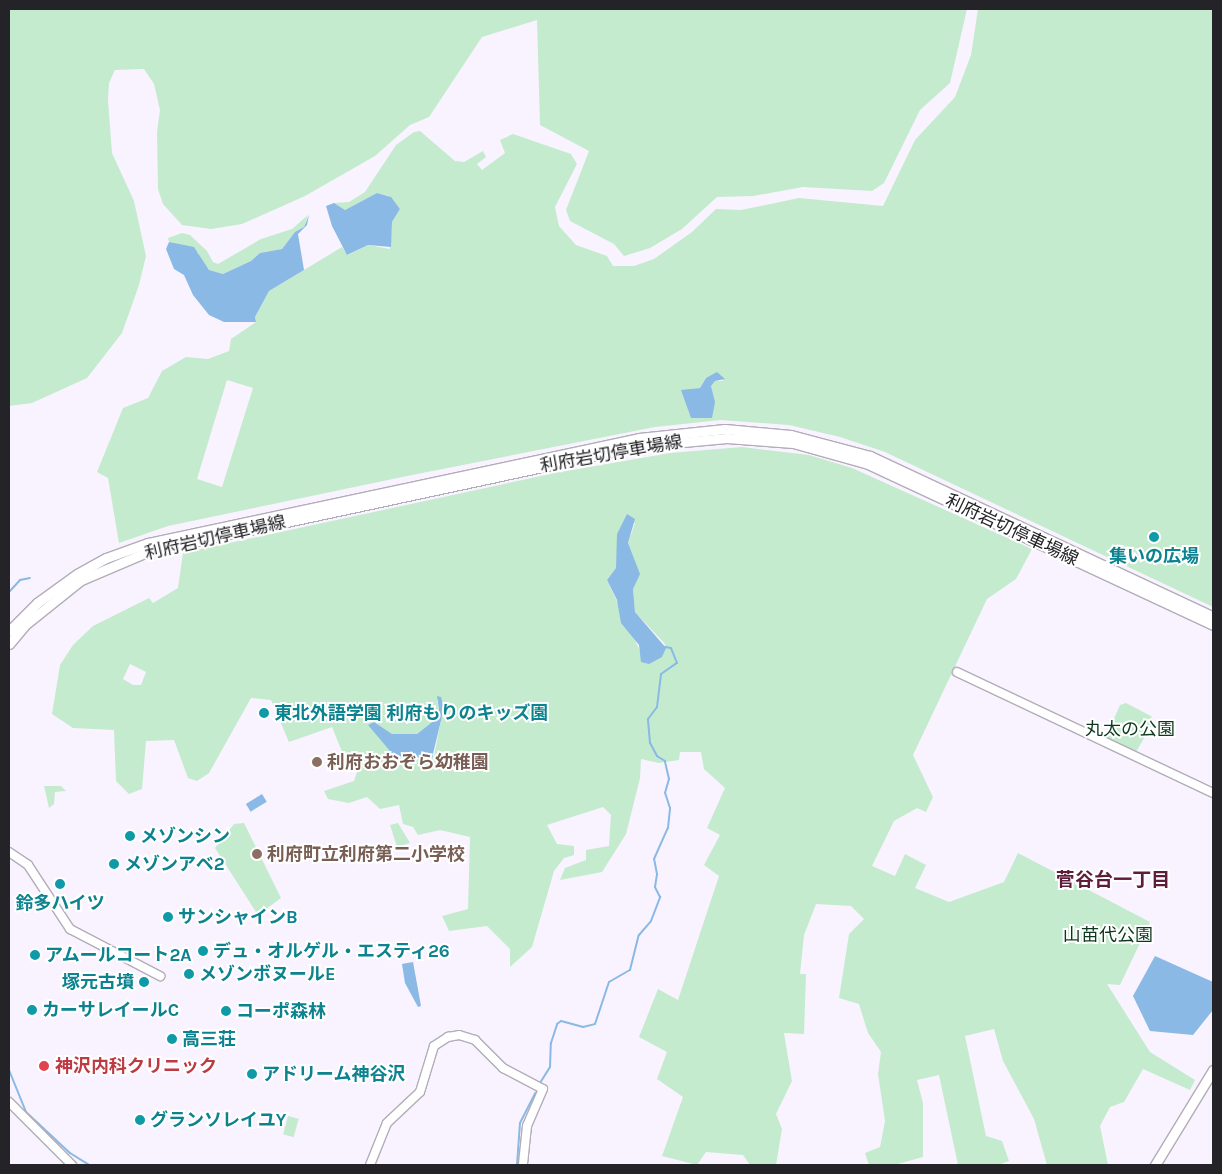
<!DOCTYPE html>
<meta charset="utf-8">
<style>
body{margin:0}
#map{position:relative;width:1222px;height:1174px;overflow:hidden;background:#f9f3ff;font-family:Karla,"Noto Sans JP",sans-serif}
div>[style]{position:absolute}
[style*='--x']{left:calc(var(--x)*1px);top:calc(var(--y)*1px);width:calc(var(--w)*1px);rotate:calc(var(--a)*1deg)}
.green>*{inset:0;background:#c4ebce;transform-origin:0 0}
.water>*{inset:0;background:#89b9e4;transform-origin:0 0}
.stream>*{height:2px;margin:-1px;padding:0 1px;transform-origin:1px;border-radius:1px;background:#89b9e4}
.roads{filter:drop-shadow(1px 0 #b2adb8) drop-shadow(-1px 0 #b2adb8) drop-shadow(0 1px #b2adb8) drop-shadow(0 -1px #b2adb8)}
.tertiary>*{height:8px;margin:-4px;padding:0 4px;transform-origin:4px;border-radius:4px;background:#fff}
.secondary>*{height:9px;margin:-4.5px;padding:0 4.5px;transform-origin:4.5px;border-radius:4.5px;background:#fff}
.dots>*{width:14px;height:14px;translate:-50% -50%;box-sizing:border-box;border:2px solid #fff;border-radius:50%}
span{translate:-50% -50%;white-space:nowrap;text-align:center;line-height:1.15;-webkit-text-stroke:4px #fff;paint-order:stroke}
.street-label{font-size:18px;color:#242327}
.culture-label{font-size:18px;color:#0d838f;font-weight:700}
.left{translate:0 -50%;text-align:left}
.right{translate:-100% -50%;text-align:right}
.park-label{font-size:18px;color:#0e381e}
.education-label{font-size:18px;color:#785e54;font-weight:700}
.health-label{font-size:18px;color:#be3a42;font-weight:700}
.neighbourhood-label{font-size:19px;color:#5e1d3b;font-weight:700}
.frame{position:absolute;inset:0;border:10px solid #242327;pointer-events:none}
</style>
<div id="map">
<div class="green">
<i style="clip-path:polygon(9px 9px,967px 9px,950px 83px,920px 110px,884px 183px,872px 191px,803px 187px,753px 196px,717px 197px,682px 229px,650px 248px,624px 256px,614px 244px,570px 221px,566px 210px,589px 151px,540px 125px,537px 20px,482px 37px,429px 117px,410px 125px,375px 156px,305px 196px,242px 224px,211px 229px,182px 225px,163px 204px,158px 189px,157px 132px,160px 110px,154px 84px,144px 69px,115px 70px,109px 83px,108px 100px,112px 153px,134px 201px,146px 256px,139px 285px,122px 333px,87px 378px,32px 403px,9px 406px)"></i>
<i style="clip-path:polygon(evenodd,978px 9px,1213px 9px,1213px 607px,885px 452px,840px 437px,789px 425px,721px 420px,655px 427px,412px 475px,168px 526px,119px 543px,108px 478px,97px 472px,123px 408px,148px 398px,162px 371px,186px 357px,208px 359px,229px 351px,231px 339px,256px 322px,255px 317px,269px 291px,304px 270px,342px 247px,348px 255px,368px 245px,390px 249px,392px 222px,400px 209px,389px 196px,377px 193px,345px 210px,334px 203px,349px 202px,365px 192px,396px 145px,414px 132px,420px 131px,455px 161px,464px 162px,483px 151px,486px 157px,477px 164px,482px 170px,505px 153px,500px 140px,513px 134px,571px 154px,577px 164px,555px 207px,559px 226px,576px 245px,607px 256px,613px 266px,634px 266px,654px 259px,692px 232px,716px 209px,741px 210px,799px 198px,883px 206px,915px 140px,955px 97px,971px 55px,978px 9px,718px 373px,723px 381px,715px 381px,711px 386px,714px 404px,711px 413px,689px 413px,687px 403px,693px 389px,700px 388px,706px 378px,718px 373px,978px 9px,227px 380px,253px 388px,222px 487px,197px 479px,227px 380px)"></i>
<i style="clip-path:polygon(308px 215px,304px 227px,295px 232px,282px 249px,260px 253px,251px 261px,223px 274px,209px 270px,201px 262px,198px 252px,169px 242px,168px 238px,182px 233px,190px 235px,207px 251px,213px 262px,218px 264px,261px 239px,292px 229px)"></i>
<i style="clip-path:polygon(evenodd,742px 447px,809px 455px,852px 468px,1032px 549px,1016px 579px,987px 599px,913px 755px,933px 797px,926px 812px,917px 808px,894px 821px,872px 866px,895px 876px,905px 854px,926px 865px,915px 888px,949px 902px,1004px 882px,1018px 853px,1150px 922px,1120px 985px,1107px 984px,1150px 1052px,1195px 1080px,1190px 1090px,1143px 1069px,1124px 1102px,1110px 1107px,1100px 1126px,1108px 1165px,1047px 1165px,1034px 1119px,1003px 1061px,994px 1029px,965px 1036px,986px 1136px,1002px 1141px,1009px 1161px,998px 1165px,958px 1165px,939px 1075px,917px 1080px,923px 1103px,923px 1157px,894px 1165px,869px 1165px,865px 1153px,880px 1147px,885px 1121px,878px 1074px,881px 1052px,868px 1033px,859px 1004px,839px 998px,849px 934px,864px 919px,851px 906px,816px 904px,804px 935px,800px 974px,806px 974px,804px 1034px,784px 1033px,792px 1081px,776px 1114px,782px 1129px,776px 1165px,750px 1165px,743px 1155px,706px 1152px,697px 1165px,662px 1156px,683px 1097px,657px 1079px,667px 1052px,639px 1037px,658px 989px,678px 1000px,719px 876px,704px 865px,720px 835px,707px 828px,725px 788px,704px 769px,701px 752px,680px 752px,679px 760px,659px 763px,641px 759px,640px 778px,626px 834px,602px 872px,560px 880px,565px 868px,586px 860px,586px 850px,609px 846px,611px 815px,603px 807px,547px 825px,557px 844px,574px 846px,574px 855px,564px 858px,554px 871px,532px 947px,510px 967px,510px 949px,487px 926px,449px 931px,442px 916px,468px 909px,470px 837px,440px 830px,418px 835px,413px 827px,403px 824px,399px 805px,380px 809px,367px 797px,349px 803px,328px 799px,324px 791px,354px 781px,360px 763px,354px 757px,345px 759px,332px 727px,289px 742px,271px 700px,251px 698px,209px 773px,197px 781px,188px 778px,174px 740px,146px 741px,142px 789px,129px 794px,116px 781px,114px 730px,73px 728px,52px 714px,60px 665px,73px 645px,93px 626px,149px 598px,153px 603px,178px 588px,183px 553px,555px 473px,670px 453px,742px 447px,626px 522px,635px 523px,628px 543px,632px 562px,639px 572px,633px 589px,635px 612px,665px 644px,662px 657px,641px 653px,607px 580px,616px 568px,619px 530px,626px 522px,742px 447px,130px 664px,146px 672px,141px 685px,133px 685px,123px 679px,130px 664px,742px 447px,441px 697px,443px 710px,434px 756px,387px 745px,368px 725px,374px 722px,391px 734px,417px 734px,431px 723px,439px 709px,437px 700px,441px 697px)"></i>
<i style="clip-path:polygon(1126px 703px,1151px 716px,1154px 721px,1136px 752px,1106px 737px,1120px 705px)"></i>
<i style="clip-path:polygon(44px 786px,61px 786px,66px 791px,55px 792px,54px 804px,49px 808px)"></i>
<i style="clip-path:polygon(244px 823px,281px 898px,258px 915px,215px 848px,234px 824px)"></i>
<i style="clip-path:polygon(398px 823px,410px 843px,397px 847px,390px 825px)"></i>
<i style="left:288px;top:1116px;width:11px;height:19px;rotate:15deg"></i>
</div>
<div class="water">
<i style="clip-path:polygon(377px 193px,391px 197px,400px 209px,392px 222px,391px 247px,368px 245px,347px 255px,332px 226px,326px 206px,334px 203px,345px 210px)"></i>
<i style="clip-path:polygon(309px 215px,307px 225px,298px 234px,304px 270px,269px 291px,255px 317px,256px 322px,224px 322px,209px 315px,193px 295px,184px 275px,174px 269px,166px 249px,169px 242px,194px 247px,209px 270px,223px 274px,251px 261px,260px 253px,282px 249px,295px 232px,304px 227px)"></i>
<i style="clip-path:polygon(717px 372px,725px 379px,715px 381px,711px 386px,715px 402px,712px 418px,691px 418px,681px 390px,700px 388px,706px 378px)"></i>
<i style="clip-path:polygon(627px 514px,635px 519px,628px 543px,640px 574px,633px 589px,635px 612px,666px 648px,662px 657px,649px 664px,641px 662px,639px 645px,621px 623px,617px 600px,607px 580px,616px 568px,617px 534px)"></i>
<i style="clip-path:polygon(437px 696px,441px 697px,444px 708px,432px 758px,396px 758px,368px 725px,374px 722px,392px 734px,417px 734px,431px 723px,439px 709px)"></i>
<i style="left:262px;top:794px;width:9px;height:19px;rotate:58deg"></i>
<i style="clip-path:polygon(1155px 956px,1213px 982px,1213px 1010px,1193px 1035px,1150px 1031px,1133px 996px)"></i>
<i style="clip-path:polygon(413px 962px,421px 1006px,418px 1007px,405px 983px,402px 964px)"></i>
</div>
<div class="stream">
<i style="--x:9;--y:592;--w:16;--a:-47"></i>
<i style="--x:20;--y:580;--w:10;--a:-11"></i>
<i style="--x:9;--y:1070;--w:45;--a:68"></i>
<i style="--x:26;--y:1112;--w:60;--a:43"></i>
<i style="--x:70;--y:1153;--w:22;--a:32"></i>
<i style="--x:540;--y:1083;--w:19;--a:-58"></i>
<i style="--x:550;--y:1067;--w:24;--a:-88"></i>
<i style="--x:551;--y:1043;--w:20;--a:-72"></i>
<i style="--x:557;--y:1024;--w:5;--a:-37"></i>
<i style="--x:561;--y:1021;--w:23;--a:15"></i>
<i style="--x:583;--y:1027;--w:12;--a:-14"></i>
<i style="--x:595;--y:1024;--w:44;--a:-71.6"></i>
<i style="--x:609;--y:982;--w:24;--a:-30"></i>
<i style="--x:630;--y:970;--w:36;--a:-76"></i>
<i style="--x:639;--y:935;--w:18;--a:-49"></i>
<i style="--x:651;--y:921;--w:26;--a:-69"></i>
<i style="--x:660;--y:897;--w:11;--a:-117"></i>
<i style="--x:655;--y:887;--w:13;--a:-81"></i>
<i style="--x:657;--y:874;--w:15;--a:-101"></i>
<i style="--x:654;--y:859;--w:34;--a:-66"></i>
<i style="--x:668;--y:828;--w:20;--a:-84"></i>
<i style="--x:670;--y:808;--w:16;--a:-108"></i>
<i style="--x:665;--y:793;--w:15;--a:-74"></i>
<i style="--x:669;--y:779;--w:18;--a:-103"></i>
<i style="--x:665;--y:761;--w:9;--a:-148"></i>
<i style="--x:657;--y:756;--w:15;--a:-118"></i>
<i style="--x:650;--y:743;--w:24;--a:-95"></i>
<i style="--x:648;--y:719;--w:15;--a:-53"></i>
<i style="--x:657;--y:707;--w:33;--a:-83"></i>
<i style="--x:661;--y:674;--w:19;--a:-35"></i>
<i style="--x:677;--y:663;--w:16;--a:-112"></i>
<i style="--x:671;--y:648;--w:6;--a:-171"></i>
<i style="--x:517;--y:1165;--w:42;--a:-85.9"></i>
<i style="--x:520;--y:1123;--w:34;--a:-63"></i>
</div>
<div class="roads">
<div class="tertiary">
<i style="--x:957;--y:672;--w:283;--a:25.3"></i>
<i style="--x:9;--y:852;--w:23;--a:34"></i>
<i style="--x:28;--y:865;--w:77;--a:56.7"></i>
<i style="--x:70;--y:929;--w:102;--a:27.6"></i>
<i style="--x:9;--y:1102;--w:89;--a:45"></i>
<i style="--x:370;--y:1165;--w:45;--a:-68"></i>
<i style="--x:387;--y:1123;--w:45;--a:-43.2"></i>
<i style="--x:420;--y:1092;--w:48;--a:-73.1"></i>
<i style="--x:434;--y:1046;--w:17;--a:-33"></i>
<i style="--x:448;--y:1037;--w:11;--a:-10"></i>
<i style="--x:459;--y:1035;--w:17;--a:17"></i>
<i style="--x:475;--y:1040;--w:40;--a:45"></i>
<i style="--x:503;--y:1068;--w:45;--a:27.7"></i>
<i style="--x:543;--y:1089;--w:40;--a:113.4"></i>
<i style="--x:527;--y:1126;--w:39;--a:96"></i>
</div>
<div class="secondary">
<i style="--x:9;--y:631;--w:40;--a:-45"></i>
<i style="--x:37;--y:603;--w:49;--a:-35.9"></i>
<i style="--x:77;--y:574;--w:33;--a:-29"></i>
<i style="--x:106;--y:558;--w:45;--a:-19.7"></i>
<i style="--x:148;--y:543;--w:502;--a:-12.07"></i>
<i style="--x:639;--y:438;--w:86;--a:-6"></i>
<i style="--x:725;--y:429;--w:66;--a:5.2"></i>
<i style="--x:791;--y:435;--w:82;--a:14.9"></i>
<i style="--x:870;--y:456;--w:379;--a:25.1"></i>
<i style="--x:9;--y:644;--w:26;--a:-50"></i>
<i style="--x:26;--y:624;--w:70;--a:-38.7"></i>
<i style="--x:81;--y:580;--w:72;--a:-23"></i>
<i style="--x:147;--y:552;--w:504;--a:-12.13"></i>
<i style="--x:640;--y:446;--w:87;--a:-5.3"></i>
<i style="--x:727;--y:438;--w:66;--a:4.3"></i>
<i style="--x:793;--y:443;--w:78;--a:15.6"></i>
<i style="--x:868;--y:464;--w:381;--a:25"></i>
<i style="--x:1155;--y:1165;--w:111;--a:-58.6"></i>
</div>
</div>
<div class="dots">
<i style="left:1154px;top:537px;background:#0f9aa8"></i>
<i style="left:264px;top:713px;background:#0f9aa8"></i>
<i style="left:317px;top:762px;background:#8d6e63"></i>
<i style="left:130px;top:836px;background:#0f9aa8"></i>
<i style="left:257px;top:854px;background:#8d6e63"></i>
<i style="left:114px;top:864px;background:#0f9aa8"></i>
<i style="left:60px;top:884px;background:#0f9aa8"></i>
<i style="left:168px;top:917px;background:#0f9aa8"></i>
<i style="left:203px;top:951px;background:#0f9aa8"></i>
<i style="left:35px;top:955px;background:#0f9aa8"></i>
<i style="left:189px;top:974px;background:#0f9aa8"></i>
<i style="left:144px;top:982px;background:#0f9aa8"></i>
<i style="left:32px;top:1010px;background:#0f9aa8"></i>
<i style="left:226px;top:1011px;background:#0f9aa8"></i>
<i style="left:172px;top:1039px;background:#0f9aa8"></i>
<i style="left:44px;top:1066px;background:#e0444e"></i>
<i style="left:252px;top:1074px;background:#0f9aa8"></i>
<i style="left:140px;top:1120px;background:#0f9aa8"></i>
</div>
<div class="street-label">
<span style="left:611px;top:454px;rotate:-10deg">利府岩切停車場線</span>
<span style="left:1012px;top:530px;rotate:25deg">利府岩切停車場線</span>
<span style="left:215px;top:538px;rotate:-13deg">利府岩切停車場線</span>
</div>
<div class="culture-label">
<span style="left:1154px;top:556px">集いの広場</span>
<span class="left" style="left:274px;top:713px">東北外語学園 利府もりのキッズ園</span>
<span class="left" style="left:140px;top:836px">メゾンシン</span>
<span class="left" style="left:124px;top:864px">メゾンアベ2</span>
<span style="left:60px;top:903px">鈴多ハイツ</span>
<span class="left" style="left:178px;top:917px">サンシャインB</span>
<span class="left" style="left:213px;top:951px">デュ・オルゲル・エスティ26</span>
<span class="left" style="left:45px;top:955px">アムールコート2A</span>
<span class="left" style="left:199px;top:974px">メゾンボヌールE</span>
<span class="right" style="left:134px;top:982px">塚元古墳</span>
<span class="left" style="left:42px;top:1010px">カーサレイールC</span>
<span class="left" style="left:236px;top:1011px">コーポ森林</span>
<span class="left" style="left:182px;top:1039px">高三荘</span>
<span class="left" style="left:262px;top:1074px">アドリーム神谷沢</span>
<span class="left" style="left:150px;top:1120px">グランソレイユY</span>
</div>
<div class="park-label">
<span style="left:1130px;top:729px">丸太の公園</span>
<span style="left:1108px;top:935px">山苗代公園</span>
</div>
<div class="education-label">
<span class="left" style="left:327px;top:762px">利府おおぞら幼稚園</span>
<span class="left" style="left:267px;top:854px">利府町立利府第二小学校</span>
</div>
<div class="health-label">
<span class="left" style="left:55px;top:1066px">神沢内科クリニック</span>
</div>
<div class="neighbourhood-label">
<span style="left:1113px;top:881px">菅谷台一丁目</span>
</div>
<div class="frame"></div>
</div>
